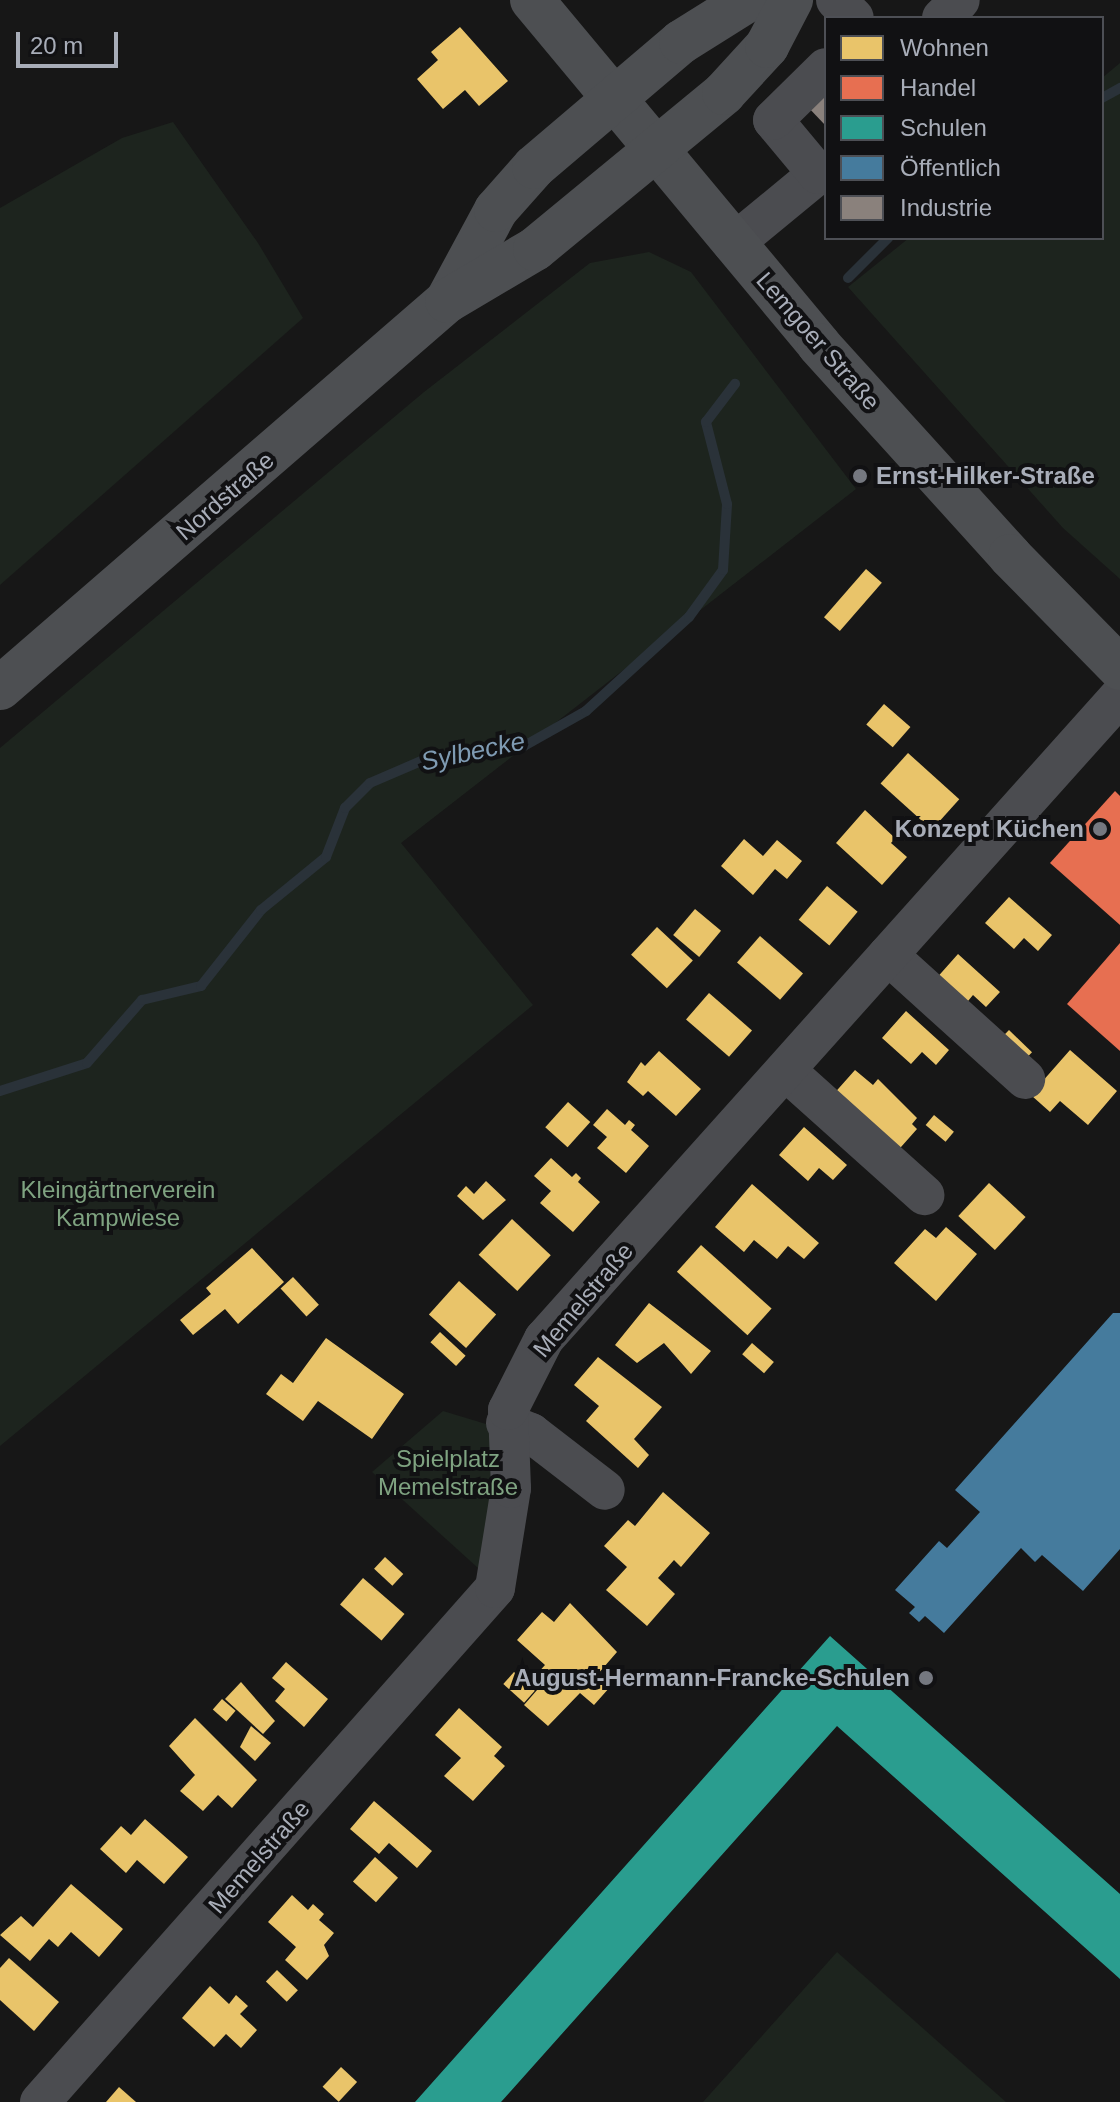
<!DOCTYPE html>
<meta charset="utf-8">
<style>
body{margin:0}
#map{position:relative;width:1120px;height:2102px;overflow:hidden;background:#171717;font-family:Helvetica,sans-serif}
div>[style]{position:absolute}
[style*='--x']{left:calc(var(--x)*1px);top:calc(var(--y)*1px);width:calc(var(--w)*1px);rotate:calc(var(--a)*1deg)}
.green>*{inset:0;background:#1d241e}
.homes>*{inset:0;background:#e9c46a;transform-origin:0 0}
.shops>*{inset:0;background:#e76f51}
.schools>*{inset:0;background:#2a9d8f}
.public>*{inset:0;background:#457b9d}
.industry>*{inset:0;background:#8a817c}
.stream>*{height:10px;margin:-5px;padding:0 5px;transform-origin:5px;border-radius:5px;background:#2a3239}
.minor>*{height:40px;margin:-20px;padding:0 20px;transform-origin:20px;border-radius:20px;background:#4b4c50}
.major>*{height:44px;margin:-22px;padding:0 22px;transform-origin:22px;border-radius:22px;background:#4d4f52}
.dots>*{width:22px;height:22px;translate:-50% -50%;box-sizing:border-box;border:4px solid #111113;border-radius:50%}
span{translate:-50% -50%;white-space:nowrap;text-align:center;line-height:1.15;-webkit-text-stroke:8px #111113;paint-order:stroke}
.street-label{font-size:24px;color:#a8adb8}
.poi-label{font-size:24px;color:#a8adb8;font-weight:700}
.left{translate:0 -50%;text-align:left}
.right{translate:-100% -50%;text-align:right}
.park-label{font-size:24px;color:#7fa381}
.water-label{font-size:26px;color:#7f9bb3;font-style:italic}
.legend{position:absolute;left:824px;top:16px;width:280px;height:224px;box-sizing:border-box;background:#111113;border:2px solid #4d4f55;margin:0;padding:10px 14px;list-style:none;font-size:24px;color:#a8adb8}
.legend li{display:flex;align-items:center;gap:16px;height:40px}
.legend b{width:40px;border:2px solid #4d4f55}
.scale{position:absolute;left:16px;top:32px;width:102px;height:36px;box-sizing:border-box;border:4px solid #a8adb8;border-top:0;padding-left:10px;font-size:24px;line-height:28px;white-space:nowrap;color:#a8adb8;-webkit-text-stroke:6px #111113;paint-order:stroke}
</style>
<div id="map">
<div class="green">
<i style="clip-path:polygon(1120px 63px,1120px 579px,1063px 528px,848px 287px,909px 238px,1102px 238px,1102px 78px)"></i>
<i style="clip-path:polygon(173px 122px,258px 243px,303px 318px,0 585px,0 208px,122px 138px)"></i>
<i style="clip-path:polygon(649px 252px,691px 272px,856px 489px,401px 843px,533px 1005px,0 1446px,0 748px,424px 392px,590px 263px)"></i>
<i style="clip-path:polygon(443px 1411px,486px 1424px,499px 1462px,493px 1530px,478px 1568px,372px 1472px)"></i>
<i style="clip-path:polygon(837px 1952px,1006px 2102px,703px 2102px)"></i>
</div>
<div class="homes">
<i style="clip-path:polygon(460px 27px,508px 81px,479px 106px,465px 90px,443px 109px,417px 79px,438px 60px,431px 52px)"></i>
<i style="left:866px;top:569px;width:21px;height:64px;rotate:41deg"></i>
<i style="left:884px;top:704px;width:35px;height:27px;rotate:41deg"></i>
<i style="left:908px;top:753px;width:69px;height:41px;rotate:42deg"></i>
<i style="clip-path:polygon(865px 810px,895px 838px,891px 843px,907px 857px,882px 885px,836px 843px)"></i>
<i style="clip-path:polygon(744px 839px,763px 856px,777px 840px,802px 861px,787px 879px,775px 869px,753px 895px,721px 866px)"></i>
<i style="left:827px;top:886px;width:40px;height:44px;rotate:40deg"></i>
<i style="clip-path:polygon(1009px 897px,1052px 935px,1038px 951px,1024px 938px,1014px 949px,985px 923px)"></i>
<i style="left:695px;top:909px;width:34px;height:34px;rotate:40deg"></i>
<i style="left:657px;top:927px;width:49px;height:38px;rotate:43deg"></i>
<i style="left:760px;top:936px;width:57px;height:35px;rotate:41deg"></i>
<i style="clip-path:polygon(958px 954px,1000px 992px,986px 1007px,973px 995px,963px 1007px,934px 981px)"></i>
<i style="left:709px;top:993px;width:57px;height:35px;rotate:41deg"></i>
<i style="clip-path:polygon(906px 1011px,949px 1050px,936px 1065px,922px 1052px,911px 1064px,882px 1038px)"></i>
<i style="left:1009px;top:1030px;width:32px;height:16px;rotate:44deg"></i>
<i style="clip-path:polygon(1070px 1050px,1117px 1091px,1088px 1125px,1060px 1101px,1050px 1112px,1023px 1088px,1041px 1083px)"></i>
<i style="clip-path:polygon(659px 1051px,701px 1089px,676px 1116px,648px 1091px,643px 1096px,627px 1082px,641px 1062px,645px 1066px)"></i>
<i style="clip-path:polygon(855px 1070px,873px 1085px,878px 1079px,917px 1118px,912px 1124px,917px 1129px,893px 1156px,831px 1097px)"></i>
<i style="left:568px;top:1102px;width:30px;height:34px;rotate:42deg"></i>
<i style="clip-path:polygon(607px 1109px,625px 1125px,629px 1120px,635px 1125px,631px 1130px,649px 1146px,626px 1173px,597px 1148px,607px 1137px,593px 1125px)"></i>
<i style="left:934px;top:1115px;width:26px;height:13px;rotate:40deg"></i>
<i style="clip-path:polygon(804px 1127px,847px 1165px,833px 1180px,819px 1168px,808px 1181px,779px 1155px)"></i>
<i style="clip-path:polygon(551px 1158px,572px 1177px,576px 1173px,581px 1178px,578px 1182px,600px 1202px,573px 1232px,540px 1203px,551px 1191px,534px 1176px)"></i>
<i style="clip-path:polygon(486px 1181px,506px 1200px,483px 1220px,457px 1196px,466px 1186px,474px 1194px)"></i>
<i style="left:989px;top:1183px;width:50px;height:45px;rotate:43deg"></i>
<i style="clip-path:polygon(752px 1184px,819px 1243px,804px 1259px,788px 1246px,777px 1259px,754px 1240px,744px 1252px,715px 1227px)"></i>
<i style="left:512px;top:1219px;width:53px;height:49px;rotate:43deg"></i>
<i style="clip-path:polygon(946px 1227px,977px 1254px,936px 1301px,894px 1263px,925px 1229px,936px 1238px)"></i>
<i style="left:701px;top:1245px;width:95px;height:36px;rotate:42deg"></i>
<i style="clip-path:polygon(252px 1248px,284px 1282px,238px 1324px,225px 1309px,193px 1335px,180px 1320px,211px 1294px,206px 1288px)"></i>
<i style="left:293px;top:1277px;width:38px;height:17px;rotate:47deg"></i>
<i style="left:459px;top:1281px;width:50px;height:45px;rotate:42deg"></i>
<i style="clip-path:polygon(649px 1303px,711px 1351px,691px 1374px,664px 1343px,637px 1363px,615px 1345px)"></i>
<i style="left:440px;top:1332px;width:35px;height:14px;rotate:43deg"></i>
<i style="clip-path:polygon(326px 1338px,404px 1394px,372px 1439px,318px 1401px,303px 1421px,266px 1394px,281px 1374px,293px 1383px)"></i>
<i style="left:752px;top:1343px;width:29px;height:15px;rotate:41deg"></i>
<i style="clip-path:polygon(598px 1357px,662px 1407px,634px 1439px,649px 1455px,638px 1468px,586px 1421px,599px 1406px,574px 1385px)"></i>
<i style="clip-path:polygon(663px 1492px,710px 1533px,681px 1567px,674px 1560px,658px 1578px,675px 1594px,647px 1626px,606px 1590px,627px 1567px,604px 1546px,628px 1520px,635px 1526px)"></i>
<i style="left:385px;top:1557px;width:25px;height:16px;rotate:43deg"></i>
<i style="left:363px;top:1578px;width:55px;height:35px;rotate:41deg"></i>
<i style="clip-path:polygon(570px 1603px,617px 1652px,597px 1675px,610px 1687px,594px 1705px,580px 1693px,548px 1726px,524px 1705px,544px 1682px,536px 1675px,545px 1665px,517px 1640px,542px 1612px,554px 1622px)"></i>
<i style="clip-path:polygon(286px 1662px,328px 1699px,304px 1727px,275px 1701px,285px 1689px,272px 1678px)"></i>
<i style="left:514px;top:1672px;width:28px;height:16px;rotate:42deg"></i>
<i style="clip-path:polygon(241px 1682px,275px 1721px,263px 1734px,225px 1699px)"></i>
<i style="left:222px;top:1699px;width:18px;height:14px;rotate:41deg"></i>
<i style="clip-path:polygon(459px 1708px,502px 1747px,494px 1756px,505px 1766px,473px 1801px,444px 1776px,461px 1758px,435px 1735px)"></i>
<i style="clip-path:polygon(195px 1718px,257px 1780px,232px 1808px,218px 1795px,203px 1811px,180px 1791px,195px 1775px,169px 1746px)"></i>
<i style="clip-path:polygon(251px 1726px,271px 1743px,255px 1761px,240px 1747px)"></i>
<i style="clip-path:polygon(374px 1801px,432px 1851px,417px 1868px,389px 1843px,379px 1854px,350px 1829px)"></i>
<i style="clip-path:polygon(145px 1819px,188px 1857px,164px 1884px,137px 1860px,126px 1873px,100px 1849px,121px 1826px,131px 1835px)"></i>
<i style="left:375px;top:1857px;width:31px;height:33px;rotate:42deg"></i>
<i style="clip-path:polygon(71px 1884px,123px 1929px,99px 1957px,71px 1932px,58px 1947px,49px 1939px,30px 1961px,0 1935px,21px 1916px,33px 1927px)"></i>
<i style="clip-path:polygon(292px 1895px,308px 1910px,313px 1904px,324px 1914px,319px 1920px,334px 1933px,324px 1945px,329px 1956px,307px 1980px,285px 1960px,296px 1947px,268px 1922px)"></i>
<i style="clip-path:polygon(9px 1958px,59px 2002px,34px 2031px,0 2000px,0 1968px)"></i>
<i style="left:277px;top:1970px;width:29px;height:16px;rotate:44deg"></i>
<i style="clip-path:polygon(210px 1986px,229px 2004px,236px 1995px,248px 2006px,240px 2014px,257px 2030px,241px 2048px,226px 2034px,214px 2047px,182px 2018px)"></i>
<i style="left:341px;top:2067px;width:22px;height:27px;rotate:43deg"></i>
<i style="clip-path:polygon(119px 2087px,136px 2102px,106px 2102px)"></i>
</div>
<div class="shops">
<i style="clip-path:polygon(1115px 791px,1120px 796px,1120px 925px,1050px 863px)"></i>
<i style="clip-path:polygon(1120px 943px,1120px 1051px,1067px 1004px)"></i>
</div>
<div class="schools">
<i style="clip-path:polygon(830px 1636px,1120px 1894px,1120px 1979px,837px 1726px,501px 2102px,415px 2102px)"></i>
</div>
<div class="public">
<i style="clip-path:polygon(1113px 1313px,1120px 1313px,1120px 1549px,1083px 1591px,1042px 1555px,1035px 1562px,1021px 1548px,944px 1633px,925px 1616px,919px 1622px,909px 1613px,915px 1607px,895px 1590px,939px 1541px,947px 1548px,980px 1512px,955px 1490px)"></i>
</div>
<div class="industry">
<i style="clip-path:polygon(826px 86px,826px 126px,806px 105px)"></i>
</div>
<div class="stream">
<i style="--x:1102;--y:98;--w:21;--a:-29"></i>
<i style="--x:848;--y:278;--w:57;--a:-45"></i>
<i style="--x:0;--y:1091;--w:91;--a:-17.8"></i>
<i style="--x:87;--y:1063;--w:84;--a:-48.9"></i>
<i style="--x:142;--y:1000;--w:61;--a:-13.3"></i>
<i style="--x:201;--y:986;--w:97;--a:-51.7"></i>
<i style="--x:261;--y:910;--w:84;--a:-39.2"></i>
<i style="--x:326;--y:857;--w:53;--a:-68.8"></i>
<i style="--x:345;--y:808;--w:35;--a:-45"></i>
<i style="--x:370;--y:783;--w:61;--a:-23.2"></i>
<i style="--x:426;--y:759;--w:99;--a:-7.6"></i>
<i style="--x:524;--y:746;--w:71;--a:-29.4"></i>
<i style="--x:586;--y:711;--w:139;--a:-42.4"></i>
<i style="--x:689;--y:617;--w:58;--a:-54.1"></i>
<i style="--x:723;--y:570;--w:66;--a:-86.5"></i>
<i style="--x:727;--y:504;--w:85;--a:-104.4"></i>
<i style="--x:706;--y:422;--w:48;--a:-52.7"></i>
</div>
<div class="minor">
<i style="--x:836;--y:0;--w:25;--a:45"></i>
<i style="--x:942;--y:18;--w:25;--a:-45"></i>
<i style="--x:733;--y:244;--w:110;--a:-39.5"></i>
<i style="--x:818;--y:174;--w:70;--a:-129.8"></i>
<i style="--x:773;--y:120;--w:74;--a:-44.5"></i>
<i style="--x:888;--y:955;--w:185;--a:42.1"></i>
<i style="--x:786;--y:1071;--w:186;--a:41.9"></i>
<i style="--x:506;--y:1423;--w:27;--a:22"></i>
<i style="--x:531;--y:1433;--w:93;--a:37.6"></i>
<i style="--x:40;--y:2102;--w:686;--a:-48.48"></i>
<i style="--x:495;--y:1588;--w:101;--a:-80.9"></i>
<i style="--x:511;--y:1488;--w:78;--a:-92.2"></i>
<i style="--x:508;--y:1410;--w:80;--a:-63.1"></i>
<i style="--x:544;--y:1339;--w:863;--a:-48.15"></i>
</div>
<div class="major">
<i style="--x:532;--y:0;--w:449;--a:50.2"></i>
<i style="--x:819;--y:345;--w:285;--a:47.8"></i>
<i style="--x:1010;--y:556;--w:157;--a:45.5"></i>
<i style="--x:447;--y:301;--w:103;--a:-61.7"></i>
<i style="--x:496;--y:210;--w:57;--a:-48.5"></i>
<i style="--x:534;--y:167;--w:193;--a:-40.4"></i>
<i style="--x:681;--y:42;--w:79;--a:-32.1"></i>
<i style="--x:0;--y:688;--w:591;--a:-40.89"></i>
<i style="--x:447;--y:301;--w:102;--a:-30.6"></i>
<i style="--x:535;--y:249;--w:245;--a:-39.5"></i>
<i style="--x:724;--y:93;--w:64;--a:-47.5"></i>
<i style="--x:767;--y:46;--w:52;--a:-62.4"></i>
</div>
<div class="dots">
<i style="left:860px;top:476px;background:#757880"></i>
<i style="left:1100px;top:829px;background:#757880"></i>
<i style="left:926px;top:1678px;background:#757880"></i>
</div>
<div class="street-label">
<span style="left:818px;top:341px;rotate:49deg">Lemgoer Straße</span>
<span style="left:225px;top:496px;rotate:-41deg">Nordstraße</span>
<span style="left:583px;top:1300px;rotate:-50deg">Memelstraße</span>
<span style="left:259px;top:1857px;rotate:-49deg">Memelstraße</span>
</div>
<div class="poi-label">
<span class="left" style="left:876px;top:476px">Ernst-Hilker-Straße</span>
<span class="right" style="left:1084px;top:829px">Konzept Küchen</span>
<span class="right" style="left:910px;top:1678px">August-Hermann-Francke-Schulen</span>
</div>
<div class="park-label">
<span style="left:118px;top:1204px">Kleingärtnerverein<br>Kampwiese</span>
<span style="left:448px;top:1473px">Spielplatz<br>Memelstraße</span>
</div>
<div class="water-label">
<span style="left:473px;top:752px;rotate:-12deg">Sylbecke</span>
</div>
<ul class="legend">
<li><b style="height:22px;background:#e9c46a"></b>Wohnen</li>
<li><b style="height:22px;background:#e76f51"></b>Handel</li>
<li><b style="height:22px;background:#2a9d8f"></b>Schulen</li>
<li><b style="height:22px;background:#457b9d"></b>Öffentlich</li>
<li><b style="height:22px;background:#8a817c"></b>Industrie</li>
</ul>
<div class="scale">20 m</div>
</div>
